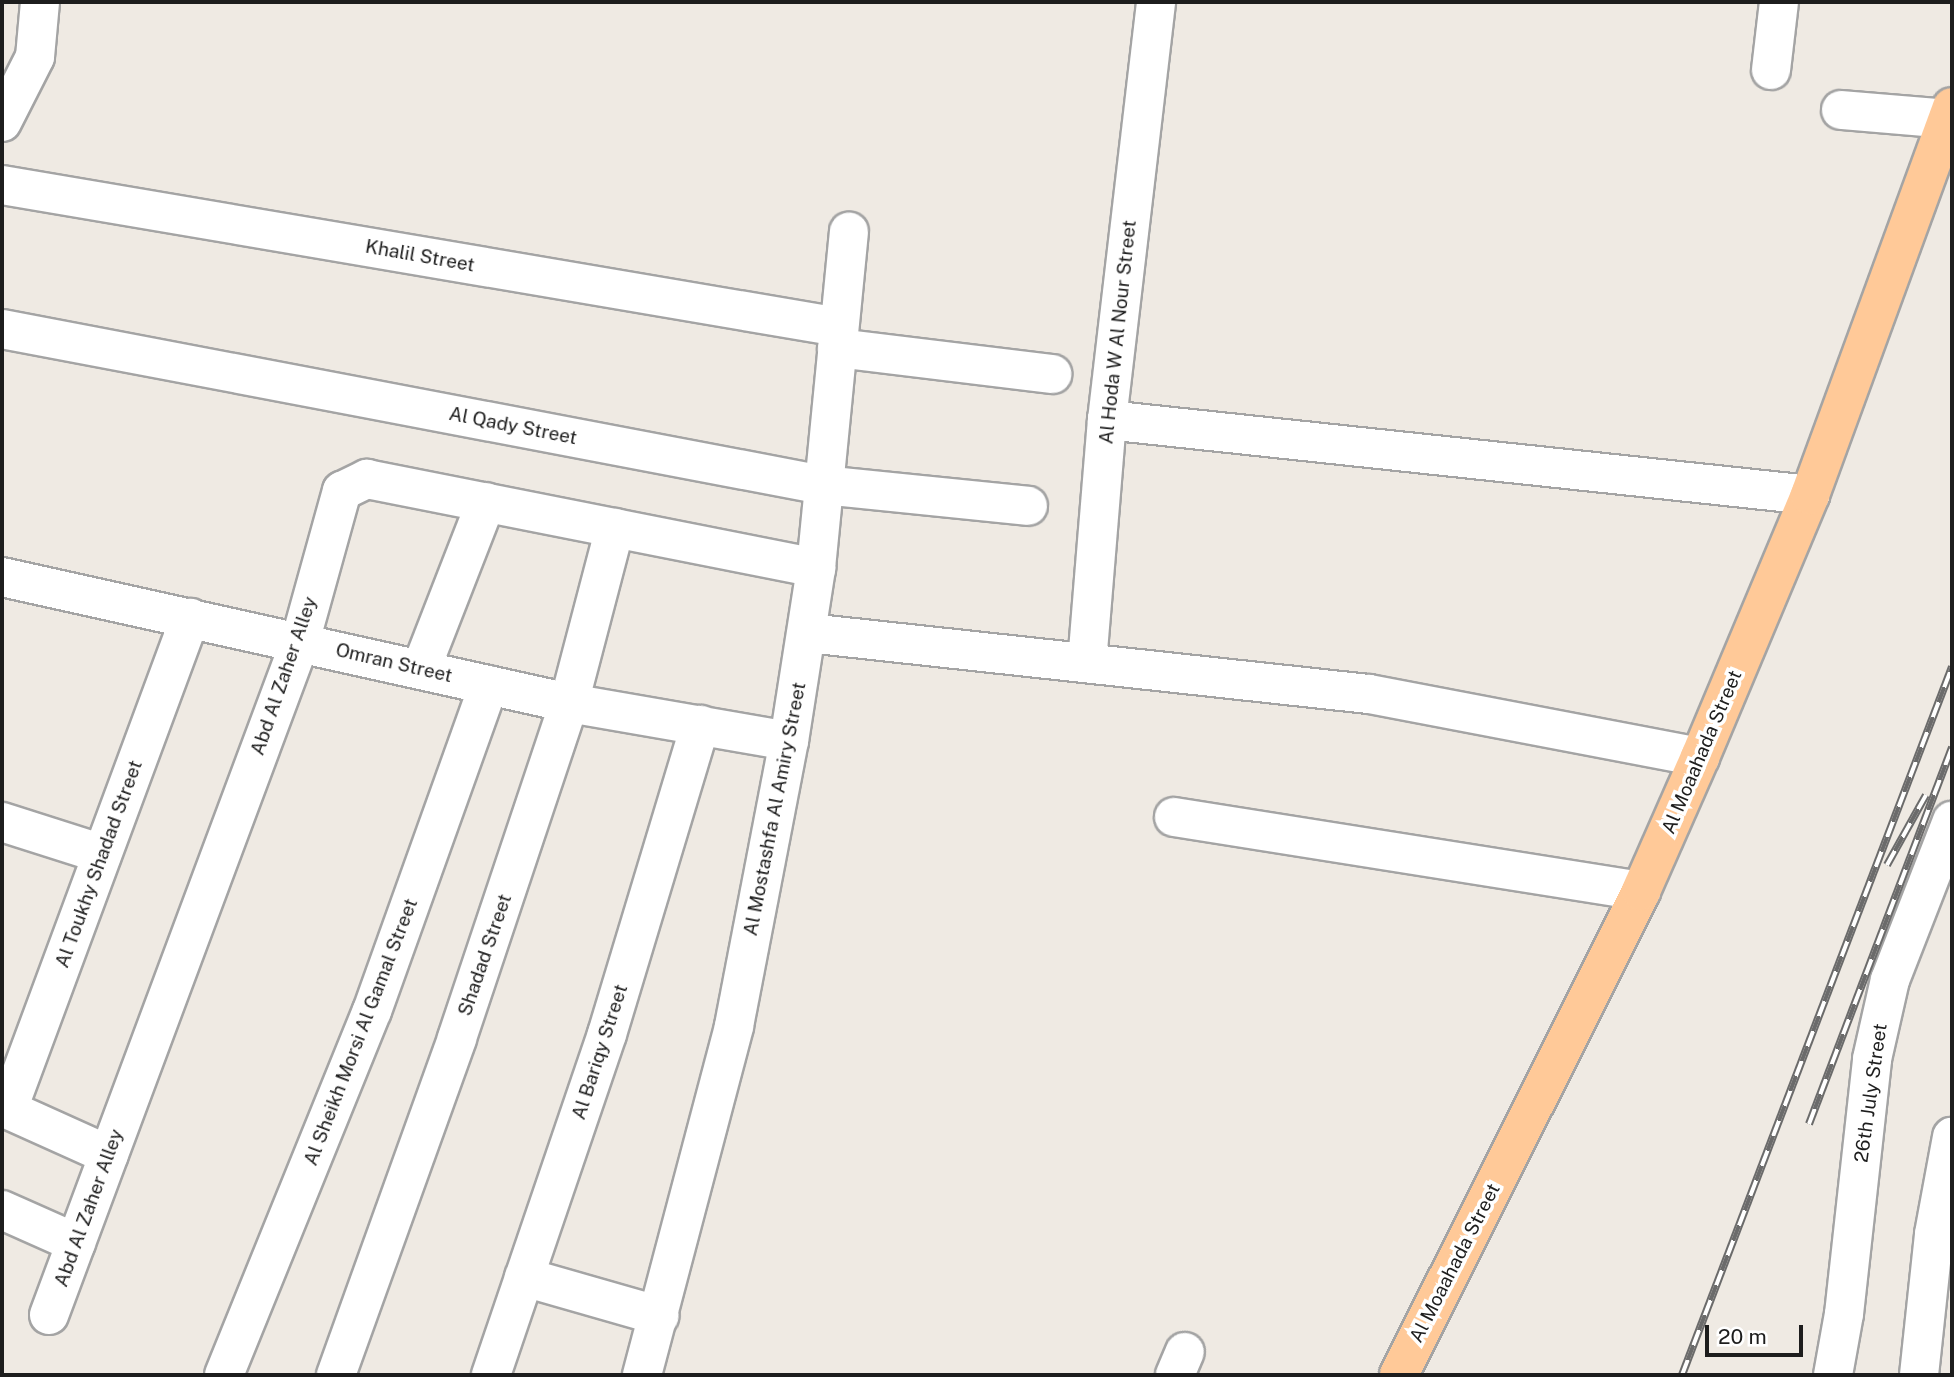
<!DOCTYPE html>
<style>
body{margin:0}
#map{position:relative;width:1954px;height:1377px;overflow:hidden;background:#efeae3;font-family:"Public Sans",sans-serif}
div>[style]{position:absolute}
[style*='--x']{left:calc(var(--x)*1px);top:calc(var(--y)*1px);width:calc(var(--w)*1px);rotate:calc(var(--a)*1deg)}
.roads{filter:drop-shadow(2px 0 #a4a4a4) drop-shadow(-2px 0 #a4a4a4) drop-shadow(0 2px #a4a4a4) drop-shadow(0 -2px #a4a4a4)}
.minor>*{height:38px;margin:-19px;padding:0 19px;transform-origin:19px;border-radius:19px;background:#fff}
.major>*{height:38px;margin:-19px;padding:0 19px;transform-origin:19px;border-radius:19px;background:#ffc998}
.rail>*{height:8px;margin-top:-4px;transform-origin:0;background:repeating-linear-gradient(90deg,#fff 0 16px,#6b6b6b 0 32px);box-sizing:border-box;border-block:2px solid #6b6b6b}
span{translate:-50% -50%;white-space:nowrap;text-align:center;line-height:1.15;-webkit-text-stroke:7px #fff;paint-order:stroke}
.street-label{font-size:19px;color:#1d1d1d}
.frame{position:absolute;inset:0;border:4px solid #1d1d1d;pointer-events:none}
.scale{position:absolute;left:1705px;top:1325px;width:98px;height:32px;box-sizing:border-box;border:4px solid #1d1d1d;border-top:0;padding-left:9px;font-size:21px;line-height:24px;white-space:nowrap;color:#1d1d1d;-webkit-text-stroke:5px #fff;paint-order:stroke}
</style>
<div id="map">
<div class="roads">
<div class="minor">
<i style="--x:1771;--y:70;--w:68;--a:-83.3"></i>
<i style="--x:1841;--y:110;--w:107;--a:4.8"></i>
<i style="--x:2;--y:122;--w:73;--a:-63.1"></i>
<i style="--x:35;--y:57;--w:55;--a:-84.8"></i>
<i style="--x:2;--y:185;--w:849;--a:9.63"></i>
<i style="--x:2;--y:329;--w:836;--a:10.76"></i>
<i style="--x:823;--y:485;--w:206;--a:5.8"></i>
<i style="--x:837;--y:348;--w:217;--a:6.9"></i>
<i style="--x:1107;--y:420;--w:707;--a:6.09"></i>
<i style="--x:2;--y:577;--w:581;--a:12.53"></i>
<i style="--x:569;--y:703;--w:223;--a:9.8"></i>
<i style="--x:808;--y:633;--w:564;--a:6.21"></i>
<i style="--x:1369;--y:694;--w:337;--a:10.8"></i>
<i style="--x:1087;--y:663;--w:244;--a:-85.3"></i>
<i style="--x:1107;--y:420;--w:421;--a:-83.3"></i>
<i style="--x:421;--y:669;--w:179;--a:-68.7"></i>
<i style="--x:1174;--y:817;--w:473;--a:9"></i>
<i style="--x:2;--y:822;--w:105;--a:17.7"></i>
<i style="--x:2;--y:1107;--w:117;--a:24.2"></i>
<i style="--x:8;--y:1109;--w:524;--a:-69.66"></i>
<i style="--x:2;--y:1210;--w:81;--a:24"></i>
<i style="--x:524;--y:1277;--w:141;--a:16"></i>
<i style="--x:49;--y:1315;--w:718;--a:-69.55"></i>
<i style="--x:300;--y:642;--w:157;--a:-74.5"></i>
<i style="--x:342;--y:491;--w:28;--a:-26"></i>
<i style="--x:367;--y:479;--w:458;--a:11.2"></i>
<i style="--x:224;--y:1375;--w:393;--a:-67.9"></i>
<i style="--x:372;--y:1011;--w:346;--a:-70.3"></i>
<i style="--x:336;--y:1375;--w:358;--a:-70.2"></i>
<i style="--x:457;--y:1038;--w:353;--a:-71.5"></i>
<i style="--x:569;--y:703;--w:181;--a:-75.3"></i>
<i style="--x:491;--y:1375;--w:360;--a:-71.2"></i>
<i style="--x:607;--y:1034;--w:323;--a:-73.2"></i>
<i style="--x:642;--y:1375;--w:361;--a:-75.2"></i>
<i style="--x:734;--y:1026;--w:290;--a:-79.1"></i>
<i style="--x:789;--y:741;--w:175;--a:-81.1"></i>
<i style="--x:816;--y:568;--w:338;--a:-84.4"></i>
<i style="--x:1175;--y:1375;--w:25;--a:-67"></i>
<i style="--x:1833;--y:1375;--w:62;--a:-79.8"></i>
<i style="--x:1844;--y:1314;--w:257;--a:-83.7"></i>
<i style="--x:1872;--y:1059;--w:81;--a:-77.2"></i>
<i style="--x:1890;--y:980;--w:171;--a:-68.7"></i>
<i style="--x:1919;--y:1375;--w:142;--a:-83.9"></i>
<i style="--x:1934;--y:1234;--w:99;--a:-79.5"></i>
</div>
<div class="major">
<i style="--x:1399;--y:1375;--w:541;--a:-63.43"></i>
<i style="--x:1641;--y:891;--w:146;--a:-66.2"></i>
<i style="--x:1700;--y:757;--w:284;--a:-67.2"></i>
<i style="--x:1810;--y:495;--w:413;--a:-69.9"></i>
</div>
</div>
<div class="rail">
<i style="--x:1887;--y:865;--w:80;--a:-60.9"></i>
<i style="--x:1809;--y:1124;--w:403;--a:-69.2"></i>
<i style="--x:1682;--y:1375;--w:758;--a:-69.13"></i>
</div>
<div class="street-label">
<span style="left:420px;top:256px;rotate:10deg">Khalil Street</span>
<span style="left:1118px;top:332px;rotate:-84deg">Al Hoda W Al Nour Street</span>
<span style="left:513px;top:426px;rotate:11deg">Al Qady Street</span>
<span style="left:394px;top:663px;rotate:13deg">Omran Street</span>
<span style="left:284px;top:676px;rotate:-71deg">Abd Al Zaher Alley</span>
<span style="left:1702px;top:752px;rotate:-67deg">Al Moaahada Street</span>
<span style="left:775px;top:809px;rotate:-79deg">Al Mostashfa Al Amiry Street</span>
<span style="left:99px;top:864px;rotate:-70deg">Al Toukhy Shadad Street</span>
<span style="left:485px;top:955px;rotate:-71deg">Shadad Street</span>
<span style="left:361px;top:1032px;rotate:-69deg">Al Sheikh Morsi Al Gamal Street</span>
<span style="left:600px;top:1052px;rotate:-72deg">Al Bariqy Street</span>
<span style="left:1871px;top:1093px;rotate:-82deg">26th July Street</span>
<span style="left:89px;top:1208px;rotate:-70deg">Abd Al Zaher Alley</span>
<span style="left:1455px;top:1263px;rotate:-63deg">Al Moaahada Street</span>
</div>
<div class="frame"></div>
<div class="scale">20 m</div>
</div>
